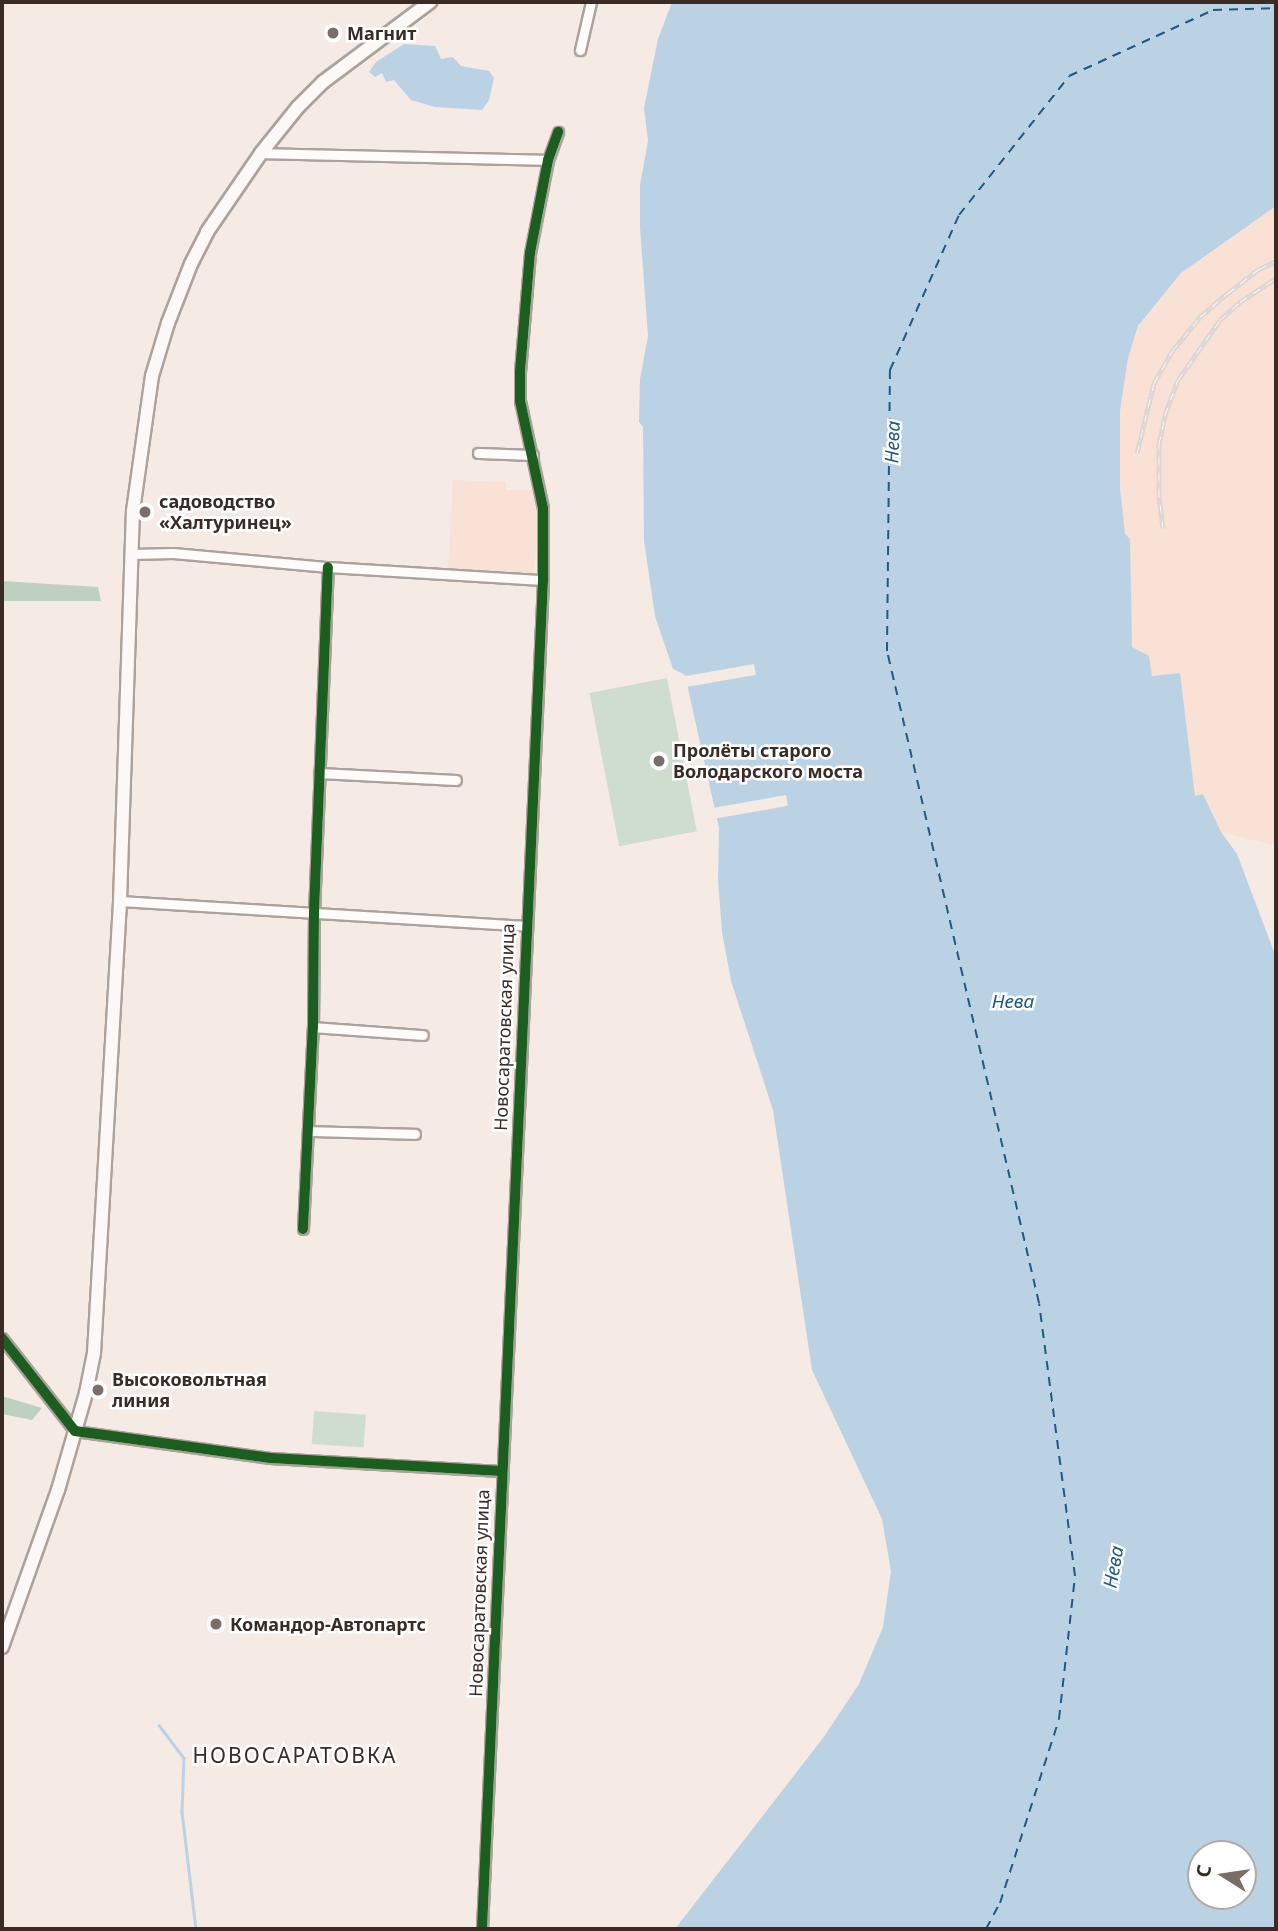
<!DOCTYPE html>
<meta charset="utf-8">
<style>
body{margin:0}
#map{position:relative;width:1278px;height:1931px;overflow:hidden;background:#f5eae4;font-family:"Noto Sans",sans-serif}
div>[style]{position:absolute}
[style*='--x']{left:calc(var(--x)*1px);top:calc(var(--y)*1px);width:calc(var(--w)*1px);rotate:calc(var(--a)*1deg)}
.built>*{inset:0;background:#f9e1d5}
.green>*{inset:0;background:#cfddcf;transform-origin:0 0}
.forest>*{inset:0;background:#bed0bf}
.water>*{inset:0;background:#bbd2e4}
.pier>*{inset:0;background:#f5eae4;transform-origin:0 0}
.stream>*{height:2.5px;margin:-1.25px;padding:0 1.25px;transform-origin:1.25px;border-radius:1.25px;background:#bbd2e4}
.ferry>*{height:2px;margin-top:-1px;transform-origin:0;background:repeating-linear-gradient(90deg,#1e5a80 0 9px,transparent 0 16px)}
.roads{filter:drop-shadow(2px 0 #aca19b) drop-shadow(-2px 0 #aca19b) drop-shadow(0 2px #aca19b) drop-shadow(0 -2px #aca19b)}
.minor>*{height:9px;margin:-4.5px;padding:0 4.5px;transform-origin:4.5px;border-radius:4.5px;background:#fefcfb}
.secondary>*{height:12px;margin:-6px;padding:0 6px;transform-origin:6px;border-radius:6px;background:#fbf8f7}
.rail>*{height:5px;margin-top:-2.5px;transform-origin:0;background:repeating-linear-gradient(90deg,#fff 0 8px,#dbd7d6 0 16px);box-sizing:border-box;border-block:2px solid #dbd7d6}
.cycleway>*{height:10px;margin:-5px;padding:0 5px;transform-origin:5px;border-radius:5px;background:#1b5e20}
.dots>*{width:19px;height:19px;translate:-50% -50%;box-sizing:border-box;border:4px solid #fff;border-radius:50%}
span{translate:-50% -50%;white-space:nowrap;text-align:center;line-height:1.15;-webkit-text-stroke:5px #fff;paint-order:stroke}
.poi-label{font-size:18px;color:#3a2c25;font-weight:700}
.left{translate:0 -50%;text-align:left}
.street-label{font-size:18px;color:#3a2c25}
.water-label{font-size:19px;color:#1e5a80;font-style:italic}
.quarter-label{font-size:21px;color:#3a2c25;letter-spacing:2px}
.frame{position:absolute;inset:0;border:4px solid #3a2c25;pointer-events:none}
.north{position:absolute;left:1187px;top:1840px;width:70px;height:70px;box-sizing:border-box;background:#fff;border:2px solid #b0aba8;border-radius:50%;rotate:282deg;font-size:19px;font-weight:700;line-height:28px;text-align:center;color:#3a2c25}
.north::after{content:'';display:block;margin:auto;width:24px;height:32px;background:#7b6e68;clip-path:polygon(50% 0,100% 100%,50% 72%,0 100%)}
</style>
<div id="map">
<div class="built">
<i style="clip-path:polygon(1276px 206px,1276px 846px,1221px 832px,1203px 794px,1195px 796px,1180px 673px,1152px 676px,1132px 647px,1120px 488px,1120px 411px,1128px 358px,1138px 327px,1181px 273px)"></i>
<i style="clip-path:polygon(453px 480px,506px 482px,506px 490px,536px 490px,538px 536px,533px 574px,448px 571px)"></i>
</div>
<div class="green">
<i style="left:667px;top:678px;width:156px;height:79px;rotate:79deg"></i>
<i style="left:314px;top:1411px;width:52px;height:33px;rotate:4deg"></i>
</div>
<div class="forest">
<i style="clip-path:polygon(2px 581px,98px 587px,101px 601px,2px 601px)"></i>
<i style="clip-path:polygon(2px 1397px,5px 1397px,42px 1408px,32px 1420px,2px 1414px)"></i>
</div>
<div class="water">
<i style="clip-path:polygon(evenodd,672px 2px,1276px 2px,1276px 206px,1181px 273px,1138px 326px,1128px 358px,1120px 411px,1120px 488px,1125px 534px,1130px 539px,1132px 647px,1149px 656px,1152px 676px,1180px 673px,1195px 796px,1203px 794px,1221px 832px,1237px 854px,1276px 957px,1276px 1929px,675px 1929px,823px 1738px,859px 1684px,883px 1627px,891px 1571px,882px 1519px,812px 1370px,773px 1110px,731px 981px,722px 932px,718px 880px,719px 828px,685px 675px,673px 669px,655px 616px,644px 541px,643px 427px,639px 422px,640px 379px,648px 336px,640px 228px,640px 185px,648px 141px,644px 108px,658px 39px,672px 2px,1201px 1854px,1243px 1854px,1243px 1896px,1201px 1896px,1201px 1854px)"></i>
<i style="clip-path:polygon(404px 44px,435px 46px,441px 59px,453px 57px,461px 66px,489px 71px,494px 78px,489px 100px,482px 110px,435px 107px,411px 100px,394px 80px,386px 82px,382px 73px,375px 77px,369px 72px,376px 62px)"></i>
</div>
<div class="pier">
<i style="left:754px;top:664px;width:11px;height:73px;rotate:80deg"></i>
<i style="left:786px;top:795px;width:11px;height:76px;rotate:80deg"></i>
</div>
<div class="stream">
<i style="--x:159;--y:1725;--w:41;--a:52.9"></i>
<i style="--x:184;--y:1758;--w:54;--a:92.1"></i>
<i style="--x:182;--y:1812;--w:118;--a:83.2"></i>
</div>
<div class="ferry">
<i style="--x:986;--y:1929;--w:30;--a:-62"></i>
<i style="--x:1000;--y:1903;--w:193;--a:-72.2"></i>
<i style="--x:1059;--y:1719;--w:144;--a:-83.6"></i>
<i style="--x:1075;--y:1576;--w:275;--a:-97.5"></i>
<i style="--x:1039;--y:1303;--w:669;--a:-103.12"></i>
<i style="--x:887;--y:651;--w:281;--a:-89.4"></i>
<i style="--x:890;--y:370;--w:170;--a:-66"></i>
<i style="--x:959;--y:215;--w:177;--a:-51.6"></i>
<i style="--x:1069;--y:76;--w:158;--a:-24.6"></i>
<i style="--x:1213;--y:10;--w:63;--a:-1.8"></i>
</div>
<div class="roads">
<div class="minor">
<i style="--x:580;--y:50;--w:49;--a:-77.1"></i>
<i style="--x:261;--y:153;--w:287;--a:1.4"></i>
<i style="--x:478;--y:453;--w:55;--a:2.1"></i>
<i style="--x:132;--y:554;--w:41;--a:-1.4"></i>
<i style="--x:173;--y:553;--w:156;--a:5.2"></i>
<i style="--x:328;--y:567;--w:215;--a:3.5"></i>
<i style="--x:319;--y:773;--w:137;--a:2.9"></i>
<i style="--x:120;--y:901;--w:407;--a:3.5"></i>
<i style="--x:313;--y:1027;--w:110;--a:4.2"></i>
<i style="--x:308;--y:1131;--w:107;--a:1.6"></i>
<i style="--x:303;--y:1229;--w:202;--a:-87.2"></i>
<i style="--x:313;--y:1027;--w:114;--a:-89.5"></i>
<i style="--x:314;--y:913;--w:346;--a:-87.7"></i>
<i style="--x:2;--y:1338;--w:118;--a:51.9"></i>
<i style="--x:75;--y:1431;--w:197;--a:7.9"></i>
<i style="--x:270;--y:1458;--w:231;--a:3.2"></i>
<i style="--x:482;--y:1929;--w:1350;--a:-87.41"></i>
<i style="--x:543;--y:580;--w:72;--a:-90"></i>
<i style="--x:543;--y:508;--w:109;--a:-102.1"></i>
<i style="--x:520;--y:401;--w:29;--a:-90"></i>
<i style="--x:520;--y:372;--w:119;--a:-85.2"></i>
<i style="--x:530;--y:253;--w:95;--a:-79"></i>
<i style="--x:548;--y:160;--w:30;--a:-70"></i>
</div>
<div class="secondary">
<i style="--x:2;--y:1647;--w:167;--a:-70.4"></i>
<i style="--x:58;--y:1490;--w:101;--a:-73.9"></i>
<i style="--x:86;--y:1393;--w:41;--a:-78.7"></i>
<i style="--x:94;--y:1353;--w:453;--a:-86.7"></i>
<i style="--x:120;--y:901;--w:390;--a:-88.1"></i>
<i style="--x:133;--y:511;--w:136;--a:-82"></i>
<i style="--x:152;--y:376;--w:55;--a:-73.2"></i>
<i style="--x:168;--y:323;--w:63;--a:-68.7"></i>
<i style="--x:191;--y:264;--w:36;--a:-63"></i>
<i style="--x:207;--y:232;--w:96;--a:-55.6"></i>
<i style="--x:261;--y:153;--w:59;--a:-51.2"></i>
<i style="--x:298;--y:107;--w:35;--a:-45"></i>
<i style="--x:323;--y:82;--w:134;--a:-36.8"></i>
</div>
</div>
<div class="rail">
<i style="--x:1137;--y:453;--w:72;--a:-76.3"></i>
<i style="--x:1154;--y:383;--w:38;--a:-60"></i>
<i style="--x:1173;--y:350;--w:43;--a:-50.7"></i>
<i style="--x:1200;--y:317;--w:37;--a:-41"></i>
<i style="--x:1228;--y:293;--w:39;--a:-38"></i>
<i style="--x:1259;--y:269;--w:19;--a:-25"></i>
<i style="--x:1163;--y:528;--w:32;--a:-97"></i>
<i style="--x:1159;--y:496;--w:52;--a:-90"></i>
<i style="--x:1159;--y:444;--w:30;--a:-78"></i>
<i style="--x:1165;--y:415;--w:37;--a:-70"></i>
<i style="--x:1178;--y:380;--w:73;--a:-55"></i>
<i style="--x:1220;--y:320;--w:27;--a:-42"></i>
<i style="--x:1240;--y:302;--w:43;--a:-33.7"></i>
</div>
<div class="cycleway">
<i style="--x:303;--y:1229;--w:202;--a:-87.2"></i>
<i style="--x:313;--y:1027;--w:114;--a:-89.5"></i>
<i style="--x:314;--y:913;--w:346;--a:-87.7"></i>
<i style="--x:2;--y:1338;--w:118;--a:51.9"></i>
<i style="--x:75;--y:1431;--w:197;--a:7.9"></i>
<i style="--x:270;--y:1458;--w:231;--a:3.2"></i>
<i style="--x:482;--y:1929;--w:1350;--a:-87.41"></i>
<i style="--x:543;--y:580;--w:72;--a:-90"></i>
<i style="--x:543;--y:508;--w:109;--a:-102.1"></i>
<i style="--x:520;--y:401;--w:29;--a:-90"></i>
<i style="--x:520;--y:372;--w:119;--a:-85.2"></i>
<i style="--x:530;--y:253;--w:95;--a:-79"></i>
<i style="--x:548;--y:160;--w:30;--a:-70"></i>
</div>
<div class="dots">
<i style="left:333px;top:33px;background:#7b6e68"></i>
<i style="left:145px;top:512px;background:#7b6e68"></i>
<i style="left:659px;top:761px;background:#7b6e68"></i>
<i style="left:98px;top:1390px;background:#7b6e68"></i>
<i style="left:216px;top:1624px;background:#7b6e68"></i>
</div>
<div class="poi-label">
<span class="left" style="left:347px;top:33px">Магнит</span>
<span class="left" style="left:159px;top:512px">садоводство<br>«Халтуринец»</span>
<span class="left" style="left:673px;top:761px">Пролёты старого<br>Володарского моста</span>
<span class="left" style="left:112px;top:1390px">Высоковольтная<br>линия</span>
<span class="left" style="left:230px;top:1624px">Командор-Автопартс</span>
</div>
<div class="street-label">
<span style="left:504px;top:1027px;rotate:-88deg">Новосаратовская улица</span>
<span style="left:479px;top:1593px;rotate:-88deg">Новосаратовская улица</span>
</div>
<div class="water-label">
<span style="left:893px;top:442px;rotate:-88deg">Нева</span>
<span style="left:1013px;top:1002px">Нева</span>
<span style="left:1114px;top:1567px;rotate:-80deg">Нева</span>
</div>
<div class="quarter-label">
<span style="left:295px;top:1755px">НОВОСАРАТОВКА</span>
</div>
<div class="frame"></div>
<div class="north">С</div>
</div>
